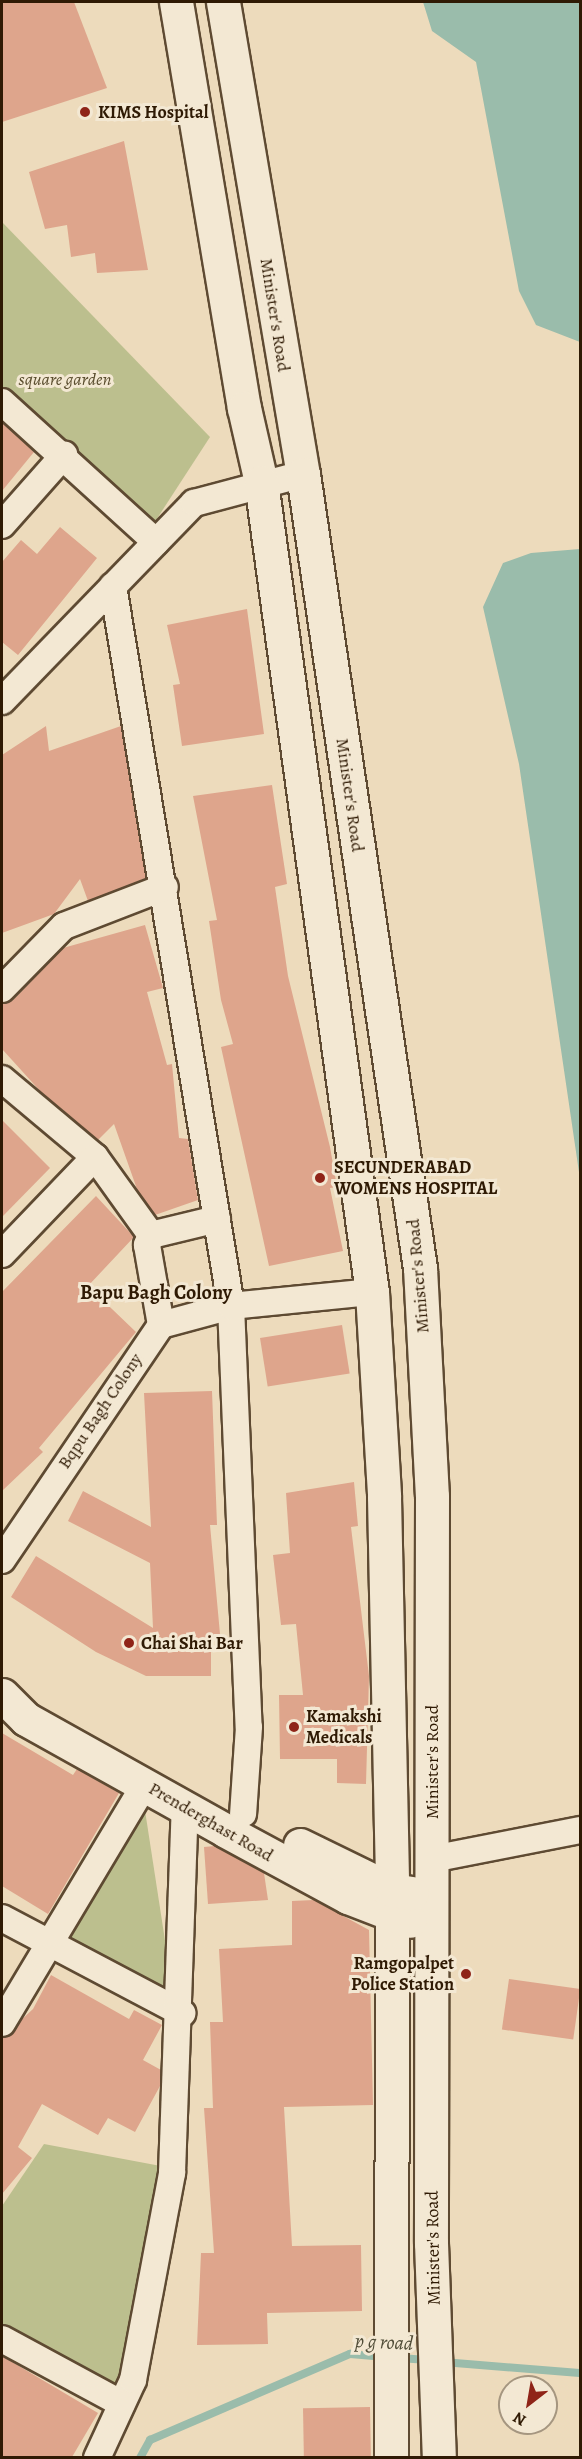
<!DOCTYPE html>
<style>
body{margin:0}
#map{position:relative;width:582px;height:2459px;overflow:hidden;background:#eddbbc;font-family:Alegreya,serif}
div>[style]{position:absolute}
[style*='--x']{left:calc(var(--x)*1px);top:calc(var(--y)*1px);width:calc(var(--w)*1px);rotate:calc(var(--a)*1deg)}
.green>*{inset:0;background:#bcbf8e}
.water>*{inset:0;background:#9abcab}
.stream>*{height:8px;margin:-4px;padding:0 4px;transform-origin:4px;border-radius:4px;background:#9abcab}
.building>*{inset:0;background:#dea58c;transform-origin:0 0}
.roads{filter:drop-shadow(2px 0 #5e4a32) drop-shadow(-2px 0 #5e4a32) drop-shadow(0 2px #5e4a32) drop-shadow(0 -2px #5e4a32)}
.street>*{height:26px;margin:-13px;padding:0 13px;transform-origin:13px;border-radius:13px;background:#f3e8d3}
.secondary>*{height:33px;margin:-16.5px;padding:0 16.5px;transform-origin:16.5px;border-radius:16.5px;background:#f3e8d3}
.dots>*{width:16px;height:16px;translate:-50% -50%;box-sizing:border-box;border:3px solid #f3e8d3;border-radius:50%}
span{translate:-50% -50%;white-space:nowrap;text-align:center;line-height:1.15;-webkit-text-stroke:6px #f3e8d3;paint-order:stroke}
.poi-label{font-size:18px;color:#2f1a04;font-weight:700}
.left{translate:0 -50%;text-align:left}
.right{translate:-100% -50%;text-align:right}
.street-label{font-size:18px;color:#2f1a04}
.park-label{font-size:18px;color:#594c2d;font-style:italic}
.neighbourhood-label{font-size:20px;color:#2f1a04;font-weight:700}
.water-label{font-size:20px;color:#4f4b36;font-style:italic}
.frame{position:absolute;inset:0;border:3px solid #2f1a04;pointer-events:none}
.north{position:absolute;left:498px;top:2375px;width:60px;height:60px;box-sizing:border-box;background:#f3e8d3;border:2px solid #a59680;border-radius:50%;rotate:211deg;font-size:16px;font-weight:700;line-height:24px;text-align:center;color:#2f1a04}
.north::after{content:'';display:block;margin:auto;width:21px;height:27px;background:#8f2418;clip-path:polygon(50% 0,100% 100%,50% 72%,0 100%)}
</style>
<div id="map">
<div class="green">
<i style="clip-path:polygon(2px 222px,210px 437px,147px 534px,2px 409px)"></i>
<i style="clip-path:polygon(142px 1791px,176px 2012px,57px 1948px)"></i>
<i style="clip-path:polygon(44px 2144px,166px 2167px,121px 2393px,2px 2328px,2px 2206px)"></i>
</div>
<div class="water">
<i style="clip-path:polygon(423px 2px,580px 2px,580px 342px,536px 325px,519px 291px,476px 62px,432px 31px)"></i>
<i style="clip-path:polygon(580px 549px,580px 1179px,519px 764px,483px 607px,503px 563px,531px 553px)"></i>
</div>
<div class="stream">
<i style="--x:399;--y:2358;--w:29;--a:4"></i>
<i style="--x:443;--y:2362;--w:137;--a:4.6"></i>
<i style="--x:140;--y:2458;--w:21;--a:-61"></i>
<i style="--x:150;--y:2440;--w:218;--a:-23.3"></i>
<i style="--x:350;--y:2354;--w:36;--a:5"></i>
</div>
<div class="building">
<i style="clip-path:polygon(2px 2px,74px 2px,107px 88px,2px 122px)"></i>
<i style="clip-path:polygon(124px 141px,148px 270px,97px 273px,95px 253px,71px 257px,67px 225px,45px 229px,29px 172px)"></i>
<i style="clip-path:polygon(2px 422px,34px 452px,2px 491px)"></i>
<i style="clip-path:polygon(60px 527px,97px 558px,18px 655px,2px 642px,2px 562px,21px 540px,37px 554px)"></i>
<i style="clip-path:polygon(247px 609px,264px 734px,182px 746px,173px 685px,180px 684px,167px 625px)"></i>
<i style="clip-path:polygon(46px 726px,49px 751px,121px 726px,146px 878px,88px 901px,80px 879px,54px 914px,2px 933px,2px 755px)"></i>
<i style="clip-path:polygon(272px 785px,287px 884px,275px 887px,288px 976px,330px 1147px,337px 1187px,330px 1188px,343px 1251px,269px 1266px,221px 1047px,233px 1044px,221px 1000px,209px 921px,217px 920px,193px 796px)"></i>
<i style="clip-path:polygon(145px 925px,163px 988px,147px 992px,167px 1065px,172px 1064px,179px 1138px,188px 1139px,198px 1200px,155px 1215px,138px 1192px,114px 1124px,98px 1140px,41px 1092px,2px 1049px,2px 1004px,13px 1000px,63px 948px)"></i>
<i style="clip-path:polygon(2px 1120px,50px 1168px,2px 1217px)"></i>
<i style="clip-path:polygon(96px 1196px,134px 1237px,88px 1286px,136px 1332px,39px 1448px,43px 1452px,2px 1491px,2px 1292px)"></i>
<i style="left:342px;top:1325px;width:49px;height:83px;rotate:81deg"></i>
<i style="clip-path:polygon(212px 1391px,217px 1525px,210px 1525px,220px 1634px,211px 1635px,211px 1676px,146px 1676px,96px 1652px,11px 1597px,36px 1556px,153px 1628px,150px 1563px,68px 1521px,83px 1491px,151px 1527px,144px 1393px)"></i>
<i style="clip-path:polygon(354px 1482px,358px 1526px,351px 1527px,369px 1676px,366px 1784px,337px 1783px,337px 1759px,280px 1759px,279px 1695px,303px 1695px,296px 1624px,281px 1625px,273px 1555px,290px 1553px,286px 1493px)"></i>
<i style="clip-path:polygon(2px 1733px,73px 1775px,77px 1769px,119px 1793px,48px 1914px,2px 1886px)"></i>
<i style="clip-path:polygon(215px 1846px,264px 1873px,268px 1900px,208px 1904px,204px 1847px)"></i>
<i style="clip-path:polygon(314px 1900px,369px 1930px,373px 2105px,284px 2107px,292px 2246px,361px 2245px,362px 2311px,267px 2313px,268px 2344px,197px 2345px,201px 2253px,214px 2253px,204px 2108px,213px 2108px,210px 2022px,223px 2022px,219px 1949px,292px 1945px,292px 1901px)"></i>
<i style="clip-path:polygon(51px 1975px,129px 2019px,134px 2010px,162px 2025px,143px 2060px,161px 2070px,160px 2086px,135px 2132px,108px 2118px,98px 2135px,42px 2104px,18px 2147px,32px 2158px,2px 2194px,2px 2038px,33px 2009px)"></i>
<i style="left:509px;top:1979px;width:72px;height:51px;rotate:8deg"></i>
<i style="clip-path:polygon(2px 2356px,98px 2413px,72px 2457px,2px 2457px)"></i>
<i style="left:370px;top:2407px;width:50px;height:67px;rotate:89deg"></i>
</div>
<div class="roads">
<div class="street">
<i style="--x:2;--y:402;--w:208;--a:42.3"></i>
<i style="--x:2;--y:525;--w:94;--a:-48.5"></i>
<i style="--x:113;--y:586;--w:730;--a:80.69"></i>
<i style="--x:231;--y:1306;--w:421;--a:87.6"></i>
<i style="--x:249;--y:1727;--w:87;--a:93.9"></i>
<i style="--x:2;--y:701;--w:276;--a:-45.9"></i>
<i style="--x:194;--y:503;--w:113;--a:-14.9"></i>
<i style="--x:2;--y:989;--w:88;--a:-45.5"></i>
<i style="--x:64;--y:926;--w:108;--a:-21.1"></i>
<i style="--x:2;--y:1079;--w:121;--a:40"></i>
<i style="--x:95;--y:1157;--w:96;--a:54.3"></i>
<i style="--x:151;--y:1235;--w:11;--a:112"></i>
<i style="--x:147;--y:1245;--w:81;--a:80.1"></i>
<i style="--x:151;--y:1235;--w:68;--a:-13.6"></i>
<i style="--x:2;--y:1254;--w:134;--a:-46.2"></i>
<i style="--x:2;--y:1560;--w:284;--a:-55.9"></i>
<i style="--x:161;--y:1325;--w:73;--a:-15.2"></i>
<i style="--x:231;--y:1306;--w:142;--a:-5.7"></i>
<i style="--x:432;--y:1859;--w:151;--a:-11.1"></i>
<i style="--x:2;--y:1918;--w:204;--a:27.8"></i>
<i style="--x:2;--y:2023;--w:279;--a:-59.1"></i>
<i style="--x:2;--y:2339;--w:136;--a:28.4"></i>
<i style="--x:97;--y:2458;--w:86;--a:-65.2"></i>
<i style="--x:133;--y:2380;--w:211;--a:-79.3"></i>
<i style="--x:172;--y:2173;--w:365;--a:-88"></i>
</div>
<div class="secondary">
<i style="--x:176;--y:2;--w:412;--a:80.5"></i>
<i style="--x:244;--y:408;--w:76;--a:77.1"></i>
<i style="--x:261;--y:482;--w:818;--a:82.2"></i>
<i style="--x:372;--y:1292;--w:205;--a:86.6"></i>
<i style="--x:384;--y:1497;--w:393;--a:88.8"></i>
<i style="--x:392;--y:1890;--w:568;--a:90.1"></i>
<i style="--x:223;--y:2;--w:479;--a:80.4"></i>
<i style="--x:303;--y:474;--w:803;--a:81.62"></i>
<i style="--x:420;--y:1268;--w:228;--a:87"></i>
<i style="--x:432;--y:1496;--w:747;--a:90.08"></i>
<i style="--x:431;--y:2243;--w:215;--a:87.9"></i>
<i style="--x:2;--y:1695;--w:34;--a:45"></i>
<i style="--x:26;--y:1719;--w:229;--a:29.2"></i>
<i style="--x:226;--y:1831;--w:139;--a:28.4"></i>
<i style="--x:348;--y:1897;--w:66;--a:21.2"></i>
<i style="--x:300;--y:1845;--w:102;--a:26.1"></i>
<i style="--x:392;--y:1890;--w:20;--a:9"></i>
</div>
</div>
<div class="dots">
<i style="left:85px;top:112px;background:#8f2418"></i>
<i style="left:320px;top:1178px;background:#8f2418"></i>
<i style="left:129px;top:1643px;background:#8f2418"></i>
<i style="left:294px;top:1727px;background:#8f2418"></i>
<i style="left:466px;top:1974px;background:#8f2418"></i>
</div>
<div class="poi-label">
<span class="left" style="left:98px;top:112px">KIMS Hospital</span>
<span class="left" style="left:334px;top:1178px">SECUNDERABAD<br>WOMENS HOSPITAL</span>
<span class="left" style="left:141px;top:1643px">Chai Shai Bar</span>
<span class="left" style="left:306px;top:1727px">Kamakshi<br>Medicals</span>
<span class="right" style="left:454px;top:1974px">Ramgopalpet<br>Police Station</span>
</div>
<div class="street-label">
<span style="left:275px;top:315px;rotate:81deg">Minister's Road</span>
<span style="left:350px;top:795px;rotate:82deg">Minister's Road</span>
<span style="left:418px;top:1276px;rotate:-95deg">Minister's Road</span>
<span style="left:100px;top:1411px;rotate:-56deg">Bqpu Bagh Colony</span>
<span style="left:432px;top:1762px;rotate:-90deg">Minister's Road</span>
<span style="left:211px;top:1822px;rotate:30deg">Prenderghast Road</span>
<span style="left:433px;top:2248px;rotate:-91deg">Minister's Road</span>
</div>
<div class="park-label">
<span style="left:65px;top:379px">square garden</span>
</div>
<div class="neighbourhood-label">
<span style="left:156px;top:1292px">Bapu Bagh Colony</span>
</div>
<div class="water-label">
<span style="left:384px;top:2342px;rotate:3deg">p g road</span>
</div>
<div class="frame"></div>
<div class="north">N</div>
</div>
